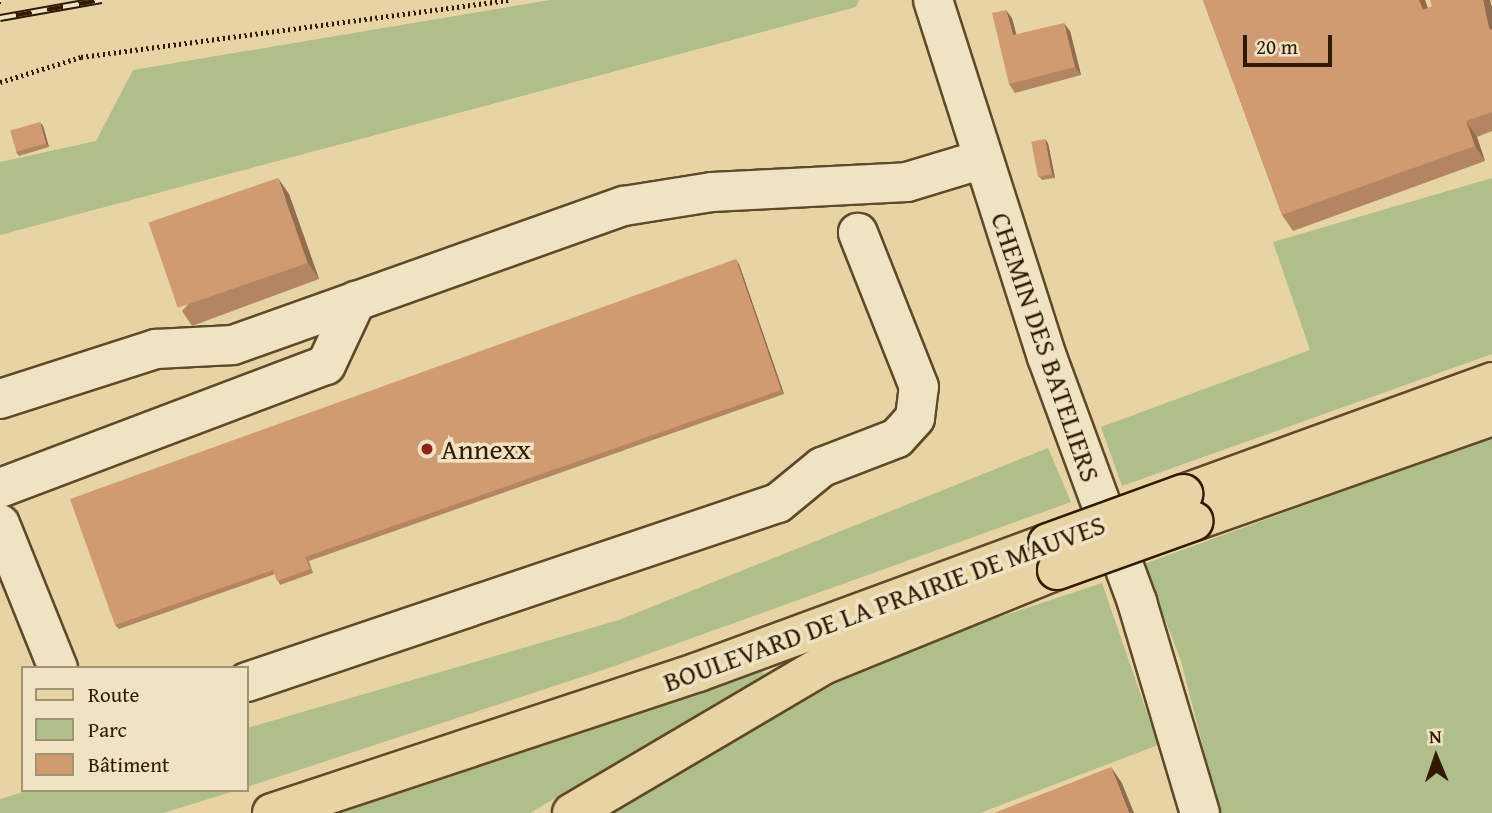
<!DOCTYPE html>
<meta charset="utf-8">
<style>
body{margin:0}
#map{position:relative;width:1492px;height:813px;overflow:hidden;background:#e6d4a5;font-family:"Gentium Book Plus",serif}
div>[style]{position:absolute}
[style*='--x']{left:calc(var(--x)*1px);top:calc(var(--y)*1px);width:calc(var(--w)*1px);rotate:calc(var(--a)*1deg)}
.green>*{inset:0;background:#b0be8a}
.path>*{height:4.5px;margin-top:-2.25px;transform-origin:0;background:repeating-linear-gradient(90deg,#301b00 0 2px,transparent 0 5.5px)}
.roads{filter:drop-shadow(2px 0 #5e4929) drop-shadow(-2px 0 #5e4929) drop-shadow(0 2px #5e4929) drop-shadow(0 -2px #5e4929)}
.minor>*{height:38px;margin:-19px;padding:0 19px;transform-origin:19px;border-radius:19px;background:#efe3c4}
.major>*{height:38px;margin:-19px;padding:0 19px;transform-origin:19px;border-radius:19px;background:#e6d4a5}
.rail>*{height:8px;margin-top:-4px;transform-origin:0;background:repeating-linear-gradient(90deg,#efe3c4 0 16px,#301b00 0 32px);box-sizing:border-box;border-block:2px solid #301b00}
.bridges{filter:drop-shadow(2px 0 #301b00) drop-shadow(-2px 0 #301b00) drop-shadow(0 2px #301b00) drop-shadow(0 -2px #301b00)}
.major-bridge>*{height:38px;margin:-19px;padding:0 19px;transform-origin:19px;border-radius:19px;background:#e6d4a5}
.wall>*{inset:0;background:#b48561}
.shaded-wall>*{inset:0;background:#926c4f}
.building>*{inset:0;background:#d19b71;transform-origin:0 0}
.dots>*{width:19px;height:19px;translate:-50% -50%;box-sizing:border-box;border:4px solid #efe3c4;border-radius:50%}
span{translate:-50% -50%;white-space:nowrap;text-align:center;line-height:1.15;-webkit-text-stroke:7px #efe3c4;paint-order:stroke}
.street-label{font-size:28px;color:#301b00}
.poi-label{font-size:28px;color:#301b00}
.left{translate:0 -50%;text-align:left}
.legend{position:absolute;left:21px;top:666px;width:228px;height:126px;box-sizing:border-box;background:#efe3c4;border:2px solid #a39376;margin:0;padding:9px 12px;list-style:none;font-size:21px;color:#301b00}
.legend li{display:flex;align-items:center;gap:14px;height:35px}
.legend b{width:35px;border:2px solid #a39376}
.north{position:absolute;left:1401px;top:722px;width:70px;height:70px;-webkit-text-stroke:5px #efe3c4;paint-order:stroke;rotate:358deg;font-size:19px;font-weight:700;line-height:28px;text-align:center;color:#301b00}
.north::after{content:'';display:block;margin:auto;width:24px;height:32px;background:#301b00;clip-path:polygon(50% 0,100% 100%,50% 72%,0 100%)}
.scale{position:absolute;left:1243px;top:35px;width:89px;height:32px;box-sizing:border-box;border:4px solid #301b00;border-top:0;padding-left:9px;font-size:21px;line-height:24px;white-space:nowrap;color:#301b00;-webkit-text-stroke:5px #efe3c4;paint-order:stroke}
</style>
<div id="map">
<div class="green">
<i style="clip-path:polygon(550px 0,859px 0,856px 7px,0 235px,0 162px,96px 141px,133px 70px)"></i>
<i style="clip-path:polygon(1492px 178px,1492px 354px,1122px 486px,1101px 427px,1310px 350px,1273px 242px)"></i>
<i style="clip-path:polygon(1492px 437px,1492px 813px,1220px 813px,1181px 661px,1144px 564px)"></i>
<i style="clip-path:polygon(1048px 448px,1071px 502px,606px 669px,247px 787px,247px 728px,619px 620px)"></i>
<i style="clip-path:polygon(1102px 583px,1158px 745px,980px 813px,610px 813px,885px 655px)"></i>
<i style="clip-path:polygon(761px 664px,764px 676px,530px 813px,324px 813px)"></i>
<i style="clip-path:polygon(30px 790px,238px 790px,163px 813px,0 813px,0 799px)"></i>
</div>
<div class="path">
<i style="--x:0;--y:82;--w:85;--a:-17.2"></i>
<i style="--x:81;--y:57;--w:431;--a:-7.6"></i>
</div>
<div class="roads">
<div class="minor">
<i style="--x:933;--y:0;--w:375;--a:72.3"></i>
<i style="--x:1047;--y:357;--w:261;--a:69.8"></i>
<i style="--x:1137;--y:602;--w:220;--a:73.4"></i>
<i style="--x:0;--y:399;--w:164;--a:-17.8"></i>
<i style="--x:156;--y:349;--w:77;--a:-3"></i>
<i style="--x:233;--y:345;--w:415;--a:-19.6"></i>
<i style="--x:624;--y:206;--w:89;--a:-9"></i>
<i style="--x:712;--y:192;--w:195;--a:-2.9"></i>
<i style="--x:907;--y:182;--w:79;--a:-16.8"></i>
<i style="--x:0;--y:488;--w:348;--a:-20.7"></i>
<i style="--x:326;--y:365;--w:71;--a:-64.9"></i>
<i style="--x:0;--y:524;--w:155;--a:68.1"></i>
<i style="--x:247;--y:682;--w:560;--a:-18.63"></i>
<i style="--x:778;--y:503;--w:57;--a:-39.3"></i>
<i style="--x:822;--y:467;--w:80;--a:-21.1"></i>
<i style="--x:897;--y:438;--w:27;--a:-48"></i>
<i style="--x:915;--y:418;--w:31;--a:-83"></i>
<i style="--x:919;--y:387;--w:166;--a:-111.6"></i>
</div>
<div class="major">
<i style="--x:1183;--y:494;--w:329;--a:-19.9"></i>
<i style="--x:1194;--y:521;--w:316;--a:-19.4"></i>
<i style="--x:272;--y:813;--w:449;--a:-18.3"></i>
<i style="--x:698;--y:672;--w:373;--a:-20.2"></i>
<i style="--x:572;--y:813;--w:291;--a:-30.5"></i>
<i style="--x:823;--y:665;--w:253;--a:-22.1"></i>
</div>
</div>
<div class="rail">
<i style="--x:0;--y:0;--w:1;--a:0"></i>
<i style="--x:0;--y:18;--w:103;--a:-10.1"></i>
</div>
<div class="bridges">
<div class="major-bridge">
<i style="--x:1048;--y:543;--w:144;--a:-19.9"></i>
<i style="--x:1057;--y:570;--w:145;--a:-19.7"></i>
</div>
</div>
<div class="wall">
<i style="clip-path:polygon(1203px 0,1425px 0,1428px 8px,1492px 7px,1492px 131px,1477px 137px,1485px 161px,1293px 231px,1282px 215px)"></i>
<i style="clip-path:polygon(1012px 18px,1016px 35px,1070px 31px,1081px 75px,1015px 93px,1009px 84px)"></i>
<i style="clip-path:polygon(43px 126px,49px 147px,19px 156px,16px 152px)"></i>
<i style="clip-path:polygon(1048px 143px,1055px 178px,1042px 180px,1038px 176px)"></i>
<i style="clip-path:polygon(289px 194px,319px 279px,192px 326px,182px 311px)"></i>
<i style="clip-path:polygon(739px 264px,784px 394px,309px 561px,313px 573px,280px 585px,275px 574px,119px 629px,115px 625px)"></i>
</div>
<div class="shaded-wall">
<i style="clip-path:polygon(1419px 0,1425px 0,1434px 26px,1423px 10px)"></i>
<i style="clip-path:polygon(1483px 0,1490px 0,1492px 7px,1492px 31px,1489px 28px)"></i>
<i style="clip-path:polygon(1006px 10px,1012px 18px,1019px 44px,1013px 35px)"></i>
<i style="clip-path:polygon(1064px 23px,1070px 31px,1081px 75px,1075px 67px)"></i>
<i style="clip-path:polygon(1466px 121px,1477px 137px,1485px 161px,1475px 146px)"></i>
<i style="clip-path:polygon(40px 122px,43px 126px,49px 147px,46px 143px)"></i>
<i style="clip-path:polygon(1045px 139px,1048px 143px,1055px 178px,1052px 174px)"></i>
<i style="clip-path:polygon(278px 178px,289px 194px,319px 279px,308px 263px)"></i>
<i style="clip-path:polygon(736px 259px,739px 264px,784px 394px,781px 390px)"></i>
<i style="clip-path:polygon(1111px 767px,1122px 783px,1134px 813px,1129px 813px)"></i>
</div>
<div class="building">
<i style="clip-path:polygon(1203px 0,1419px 0,1423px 10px,1432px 6px,1430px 0,1483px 0,1489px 28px,1492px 30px,1492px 112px,1466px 121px,1475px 146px,1282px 215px)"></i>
<i style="clip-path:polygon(1006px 10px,1013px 35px,1064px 23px,1075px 67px,1009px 84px,992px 13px)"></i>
<i style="left:40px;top:122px;width:22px;height:31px;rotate:74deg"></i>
<i style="left:1045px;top:139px;width:36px;height:14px;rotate:79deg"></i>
<i style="left:278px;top:178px;width:90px;height:137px;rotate:71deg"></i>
<i style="clip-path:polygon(736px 259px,781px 390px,305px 557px,310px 569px,277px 581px,273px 570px,115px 625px,70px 499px)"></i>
<i style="clip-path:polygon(1111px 767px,1129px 813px,994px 813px)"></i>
</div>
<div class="dots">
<i style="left:427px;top:449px;background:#8f2418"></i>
</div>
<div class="street-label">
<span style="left:1046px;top:347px;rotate:71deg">CHEMIN DES BATELIERS</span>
<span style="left:884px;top:603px;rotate:-20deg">BOULEVARD DE LA PRAIRIE DE MAUVES</span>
</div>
<div class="poi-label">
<span class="left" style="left:441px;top:449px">Annexx</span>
</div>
<ul class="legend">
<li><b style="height:9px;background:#e6d4a5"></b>Route</li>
<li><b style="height:19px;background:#b0be8a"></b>Parc</li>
<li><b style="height:19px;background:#d19b71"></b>Bâtiment</li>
</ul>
<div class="north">N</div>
<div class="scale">20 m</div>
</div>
